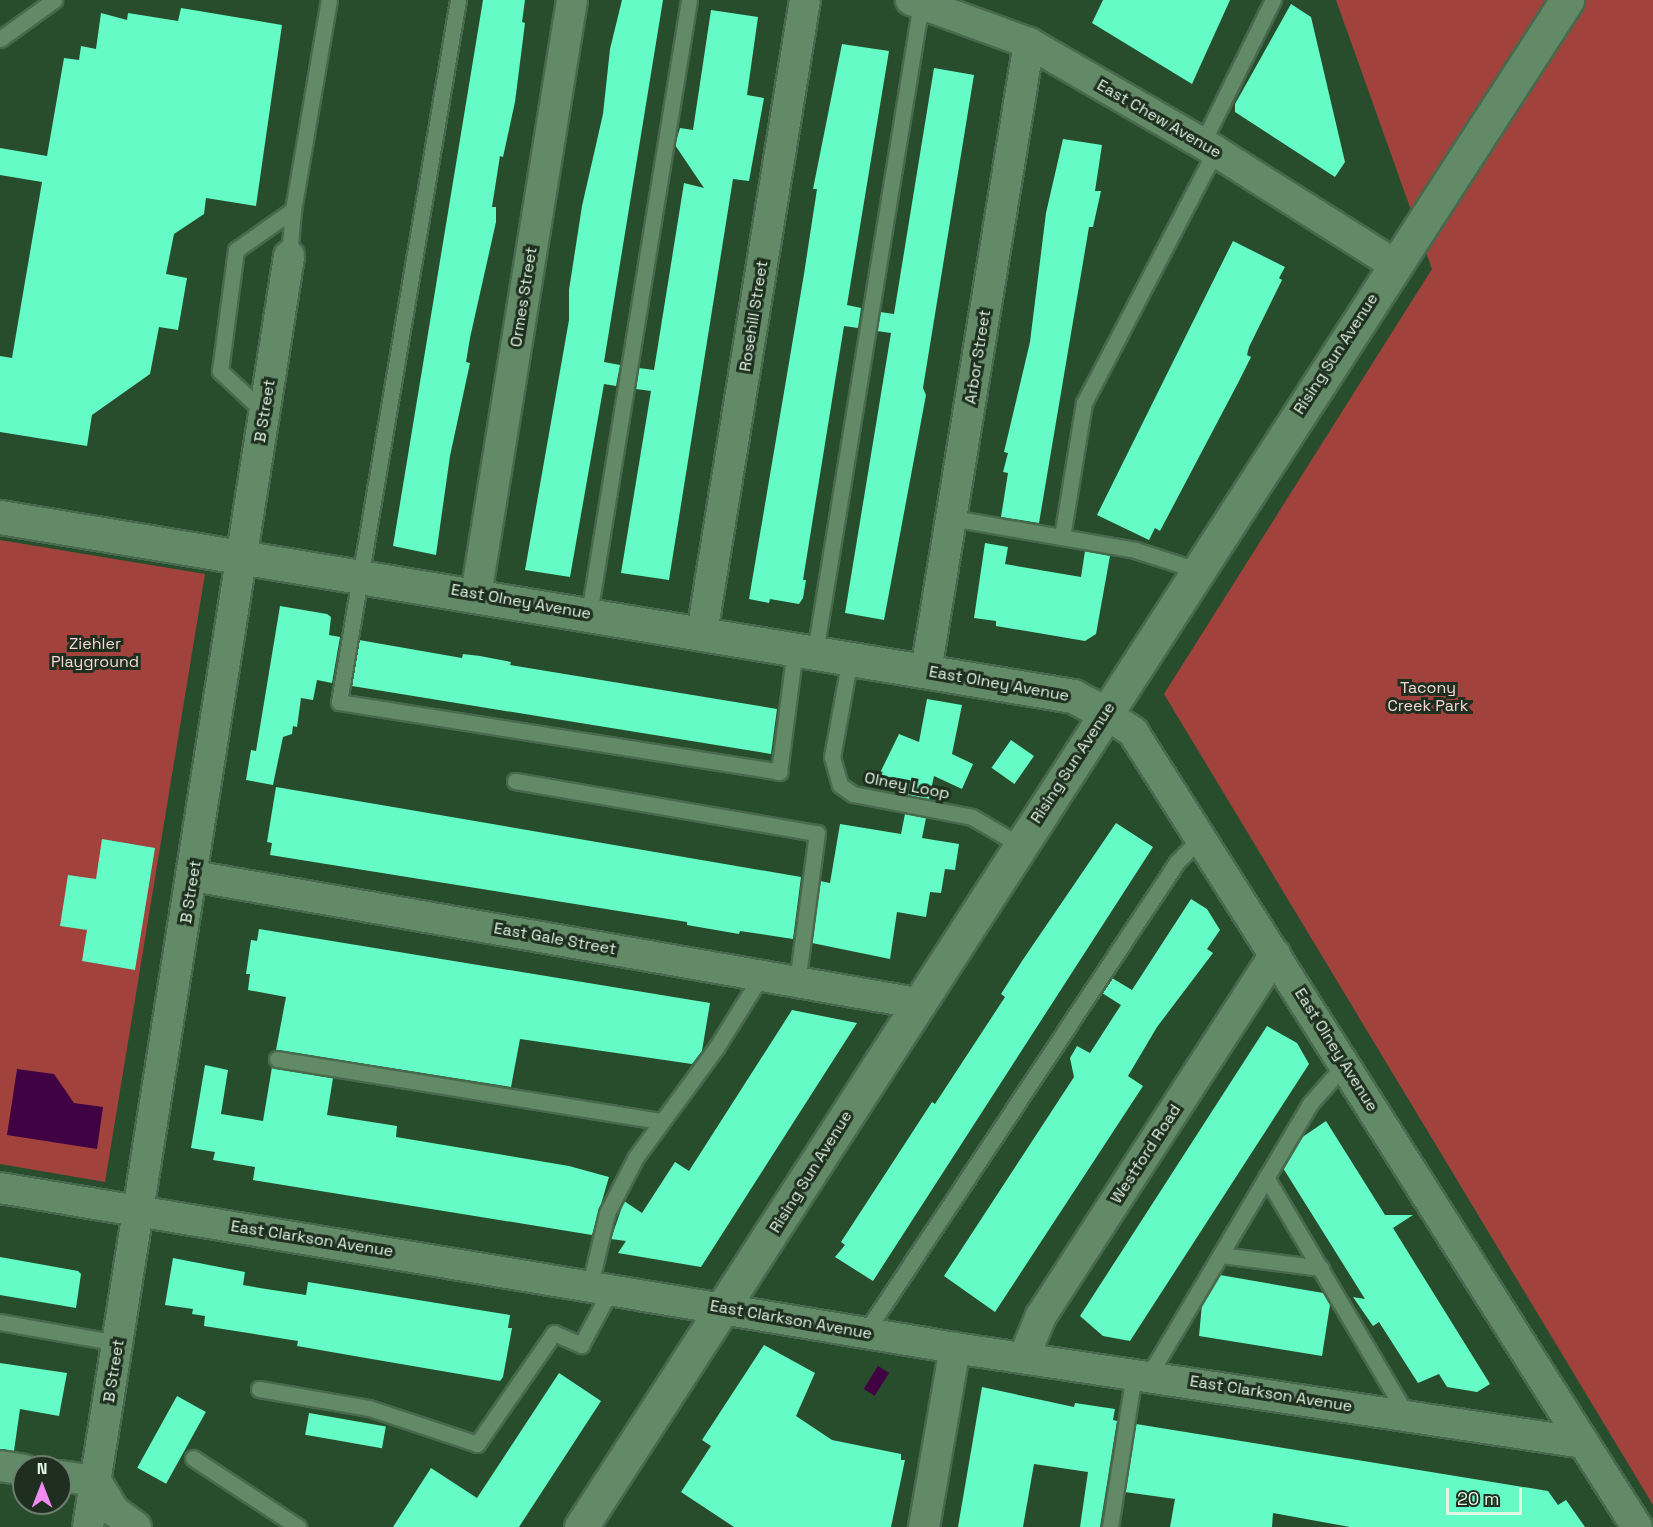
<!DOCTYPE html>
<style>
body{margin:0}
#map{position:relative;width:1653px;height:1527px;overflow:hidden;background:#284d2c;font-family:"Space Grotesk",sans-serif}
div>[style]{position:absolute}
[style*='--x']{left:calc(var(--x)*1px);top:calc(var(--y)*1px);width:calc(var(--w)*1px);rotate:calc(var(--a)*1deg)}
.green>*{inset:0;background:#a1433c}
.water>*{inset:0;background:#410243;transform-origin:0 0}
.building>*{inset:0;background:#64fbc6;transform-origin:0 0}
.roads{filter:drop-shadow(2px 0 #48694d) drop-shadow(-2px 0 #48694d) drop-shadow(0 2px #48694d) drop-shadow(0 -2px #48694d)}
.lane>*{height:15px;margin:-7.5px;padding:0 7.5px;transform-origin:7.5px;border-radius:7.5px;background:#638a66}
.street>*{height:30px;margin:-15px;padding:0 15px;transform-origin:15px;border-radius:15px;background:#638a66}
.secondary>*{height:33px;margin:-16.5px;padding:0 16.5px;transform-origin:16.5px;border-radius:16.5px;background:#638a66}
span{translate:-50% -50%;white-space:nowrap;text-align:center;line-height:1.15;-webkit-text-stroke:6px #1e2e1f;paint-order:stroke}
.street-label{font-size:16px;color:#e2f7e3}
.park-label{font-size:16px;color:#f8d9d5}
.north{position:absolute;left:12px;top:1455px;width:60px;height:60px;box-sizing:border-box;background:#1e2e1f;border:2px solid #6c7e6d;border-radius:50%;rotate:0deg;font-size:16px;font-weight:700;line-height:24px;text-align:center;color:#e2f7e3}
.north::after{content:'';display:block;margin:auto;width:21px;height:27px;background:#f28af3;clip-path:polygon(50% 0,100% 100%,50% 72%,0 100%)}
.scale{position:absolute;left:1446px;top:1488px;width:76px;height:27px;box-sizing:border-box;border:3px solid #e2f7e3;border-top:0;padding-left:8px;font-size:18px;line-height:21px;white-space:nowrap;color:#e2f7e3;-webkit-text-stroke:4px #1e2e1f;paint-order:stroke}
</style>
<div id="map">
<div class="green">
<i style="clip-path:polygon(1336px 0,1653px 0,1653px 1505px,1164px 694px,1432px 269px)"></i>
<i style="clip-path:polygon(0 540px,205px 574px,105px 1182px,0 1164px)"></i>
</div>
<div class="water">
<i style="clip-path:polygon(17px 1069px,54px 1074px,74px 1103px,103px 1107px,97px 1149px,7px 1135px)"></i>
<i style="left:878px;top:1366px;width:13px;height:27px;rotate:32deg"></i>
</div>
<div class="building">
<i style="clip-path:polygon(483px 0,525px 0,522px 22px,525px 23px,515px 102px,503px 157px,500px 156px,492px 207px,496px 207px,496px 222px,470px 338px,466px 362px,470px 363px,450px 456px,436px 555px,393px 546px)"></i>
<i style="clip-path:polygon(622px 0,663px 0,604px 362px,620px 365px,616px 386px,604px 384px,570px 577px,525px 570px,569px 320px,569px 290px,582px 206px,603px 114px,610px 49px)"></i>
<i style="clip-path:polygon(1103px 0,1230px 0,1192px 84px,1092px 23px)"></i>
<i style="clip-path:polygon(1291px 4px,1311px 17px,1345px 162px,1335px 177px,1235px 112px,1235px 104px)"></i>
<i style="clip-path:polygon(181px 8px,282px 25px,256px 206px,206px 198px,204px 214px,174px 234px,166px 274px,187px 278px,178px 330px,159px 327px,150px 374px,92px 415px,87px 446px,0 432px,0 356px,12px 358px,42px 182px,0 175px,0 148px,47px 156px,64px 58px,79px 60px,81px 46px,96px 49px,101px 13px,127px 20px,128px 13px,178px 21px)"></i>
<i style="clip-path:polygon(711px 10px,758px 17px,747px 95px,764px 98px,749px 181px,733px 179px,669px 580px,621px 573px,651px 391px,636px 389px,639px 368px,654px 370px,684px 183px,704px 188px,675px 145px,680px 128px,693px 130px)"></i>
<i style="clip-path:polygon(842px 44px,889px 51px,847px 305px,861px 308px,858px 328px,844px 326px,803px 580px,806px 580px,803px 598px,799px 604px,770px 599px,769px 603px,749px 599px,804px 274px,817px 189px,813px 189px)"></i>
<i style="clip-path:polygon(934px 68px,974px 75px,923px 388px,926px 395px,884px 620px,845px 613px,891px 333px,877px 331px,880px 312px,894px 314px)"></i>
<i style="clip-path:polygon(1063px 139px,1102px 145px,1095px 191px,1101px 191px,1093px 227px,1089px 227px,1039px 523px,1001px 517px,1008px 473px,1003px 472px,1008px 453px,1004px 452px,1030px 342px,1046px 213px)"></i>
<i style="clip-path:polygon(1233px 241px,1285px 267px,1279px 278px,1282px 280px,1249px 347px,1247px 355px,1251px 357px,1238px 383px,1160px 531px,1155px 528px,1149px 540px,1097px 515px)"></i>
<i style="clip-path:polygon(985px 543px,1008px 547px,1005px 564px,1081px 577px,1085px 551px,1110px 556px,1096px 634px,1085px 641px,996px 626px,996px 621px,974px 618px)"></i>
<i style="clip-path:polygon(280px 606px,327px 614px,331px 617px,329px 635px,340px 637px,332px 683px,317px 680px,313px 700px,301px 698px,297px 727px,293px 726px,292px 734px,283px 737px,273px 785px,246px 780px,251px 750px,256px 751px)"></i>
<i style="clip-path:polygon(359px 640px,462px 658px,463px 654px,480px 656px,511px 662px,510px 665px,777px 709px,771px 754px,352px 686px)"></i>
<i style="clip-path:polygon(927px 699px,962px 705px,952px 754px,973px 764px,962px 789px,934px 776px,929px 799px,908px 795px,910px 781px,879px 775px,899px 734px,919px 742px)"></i>
<i style="left:1011px;top:740px;width:28px;height:34px;rotate:35deg"></i>
<i style="clip-path:polygon(276px 787px,801px 877px,793px 939px,740px 931px,739px 934px,687px 925px,687px 922px,270px 855px,272px 843px,267px 842px)"></i>
<i style="clip-path:polygon(905px 814px,926px 818px,922px 838px,959px 844px,955px 870px,945px 869px,941px 893px,930px 892px,926px 917px,897px 912px,890px 959px,812px 943px,820px 881px,830px 883px,840px 824px,901px 834px)"></i>
<i style="clip-path:polygon(1116px 823px,1153px 847px,873px 1281px,835px 1257px,845px 1245px,841px 1242px,932px 1102px,935px 1104px,1005px 997px,1001px 994px,1022px 961px)"></i>
<i style="clip-path:polygon(102px 839px,155px 848px,135px 970px,82px 961px,87px 930px,60px 926px,68px 875px,96px 879px)"></i>
<i style="clip-path:polygon(1191px 899px,1207px 909px,1220px 930px,1207px 949px,1213px 953px,1157px 1027px,1128px 1076px,1143px 1086px,995px 1312px,944px 1276px,1074px 1077px,1070px 1058px,1077px 1046px,1090px 1053px,1121px 1005px,1102px 993px,1112px 978px,1132px 990px)"></i>
<i style="clip-path:polygon(259px 929px,710px 1003px,702px 1051px,692px 1064px,520px 1039px,511px 1087px,276px 1050px,286px 997px,248px 990px,250px 974px,246px 974px,251px 940px,257px 941px)"></i>
<i style="clip-path:polygon(792px 1010px,857px 1023px,701px 1267px,618px 1253px,626px 1241px,611px 1239px,624px 1201px,642px 1213px,675px 1162px,689px 1171px)"></i>
<i style="clip-path:polygon(1267px 1026px,1297px 1043px,1309px 1064px,1130px 1341px,1103px 1336px,1080px 1316px)"></i>
<i style="clip-path:polygon(205px 1065px,228px 1070px,221px 1114px,263px 1121px,272px 1067px,333px 1078px,327px 1115px,397px 1126px,396px 1137px,569px 1166px,609px 1177px,592px 1235px,253px 1180px,255px 1167px,213px 1160px,215px 1152px,191px 1148px)"></i>
<i style="clip-path:polygon(1326px 1121px,1385px 1215px,1413px 1215px,1393px 1228px,1490px 1384px,1477px 1392px,1447px 1387px,1439px 1374px,1418px 1383px,1379px 1322px,1373px 1326px,1353px 1297px,1365px 1299px,1283px 1168px,1301px 1138px)"></i>
<i style="clip-path:polygon(0 1257px,78px 1271px,81px 1274px,76px 1308px,0 1295px)"></i>
<i style="clip-path:polygon(173px 1258px,245px 1272px,243px 1285px,266px 1289px,306px 1295px,308px 1282px,510px 1315px,508px 1328px,512px 1328px,503px 1377px,500px 1381px,360px 1357px,297px 1346px,298px 1341px,204px 1326px,205px 1316px,192px 1314px,193px 1309px,165px 1305px)"></i>
<i style="clip-path:polygon(1220px 1275px,1323px 1293px,1330px 1305px,1322px 1356px,1199px 1336px,1202px 1304px)"></i>
<i style="clip-path:polygon(764px 1345px,815px 1373px,796px 1416px,832px 1440px,901px 1454px,901px 1460px,905px 1460px,891px 1527px,734px 1527px,681px 1492px,711px 1446px,702px 1440px)"></i>
<i style="clip-path:polygon(0 1363px,67px 1373px,59px 1416px,20px 1409px,14px 1451px,0 1449px)"></i>
<i style="clip-path:polygon(559px 1373px,601px 1401px,519px 1527px,393px 1527px,431px 1468px,477px 1498px)"></i>
<i style="clip-path:polygon(982px 1387px,1074px 1407px,1075px 1403px,1115px 1409px,1113px 1420px,1117px 1421px,1100px 1527px,1080px 1527px,1088px 1472px,1034px 1464px,1023px 1527px,958px 1527px)"></i>
<i style="left:177px;top:1396px;width:33px;height:82px;rotate:29deg"></i>
<i style="left:309px;top:1413px;width:78px;height:22px;rotate:10deg"></i>
<i style="clip-path:polygon(1136px 1424px,1548px 1491px,1558px 1505px,1566px 1500px,1585px 1527px,1350px 1527px,1273px 1513px,1272px 1527px,1170px 1527px,1175px 1499px,1125px 1492px)"></i>
</div>
<div class="roads">
<div class="lane">
<i style="--x:458;--y:0;--w:712;--a:99.62"></i>
<i style="--x:339;--y:702;--w:446;--a:9"></i>
<i style="--x:779;--y:772;--w:125;--a:-82.6"></i>
<i style="--x:0;--y:39;--w:67;--a:-35.8"></i>
<i style="--x:1202;--y:144;--w:161;--a:-63.8"></i>
<i style="--x:293;--y:210;--w:213;--a:-80.3"></i>
<i style="--x:265;--y:413;--w:62;--a:-137"></i>
<i style="--x:220;--y:371;--w:122;--a:-82.5"></i>
<i style="--x:236;--y:250;--w:70;--a:-35.1"></i>
<i style="--x:293;--y:210;--w:46;--a:95"></i>
<i style="--x:952;--y:518;--w:186;--a:9.9"></i>
<i style="--x:1135;--y:550;--w:65;--a:17.9"></i>
<i style="--x:1062;--y:537;--w:136;--a:-80.7"></i>
<i style="--x:1084;--y:403;--w:284;--a:-62.5"></i>
<i style="--x:589;--y:614;--w:622;--a:-80.75"></i>
<i style="--x:815;--y:652;--w:658;--a:-80.72"></i>
<i style="--x:850;--y:658;--w:101;--a:100.3"></i>
<i style="--x:832;--y:757;--w:29;--a:74"></i>
<i style="--x:840;--y:785;--w:16;--a:35"></i>
<i style="--x:853;--y:794;--w:121;--a:10.9"></i>
<i style="--x:972;--y:817;--w:56;--a:30.3"></i>
<i style="--x:515;--y:781;--w:306;--a:9.8"></i>
<i style="--x:817;--y:833;--w:150;--a:97.6"></i>
<i style="--x:277;--y:1059;--w:388;--a:9.2"></i>
<i style="--x:1266;--y:1177;--w:277;--a:59.4"></i>
<i style="--x:1221;--y:1255;--w:101;--a:7.4"></i>
<i style="--x:590;--y:1285;--w:74;--a:-76.7"></i>
<i style="--x:607;--y:1213;--w:63;--a:-62.6"></i>
<i style="--x:636;--y:1157;--w:135;--a:-53.7"></i>
<i style="--x:716;--y:1048;--w:85;--a:-58"></i>
<i style="--x:0;--y:1322;--w:120;--a:10.1"></i>
<i style="--x:865;--y:1333;--w:565;--a:-56.48"></i>
<i style="--x:1177;--y:862;--w:35;--a:-46"></i>
<i style="--x:1149;--y:1375;--w:314;--a:-59.3"></i>
<i style="--x:1309;--y:1105;--w:55;--a:-48.7"></i>
<i style="--x:259;--y:1389;--w:112;--a:9.8"></i>
<i style="--x:369;--y:1408;--w:114;--a:18.4"></i>
<i style="--x:477;--y:1444;--w:135;--a:-55.3"></i>
<i style="--x:554;--y:1333;--w:30;--a:24"></i>
<i style="--x:581;--y:1345;--w:64;--a:-61.8"></i>
<i style="--x:193;--y:1458;--w:126;--a:33.3"></i>
<i style="--x:1110;--y:1527;--w:156;--a:-81.1"></i>
</div>
<div class="street">
<i style="--x:911;--y:0;--w:126;--a:20"></i>
<i style="--x:1029;--y:43;--w:215;--a:30.1"></i>
<i style="--x:1215;--y:151;--w:212;--a:32.3"></i>
<i style="--x:476;--y:595;--w:603;--a:-80.83"></i>
<i style="--x:702;--y:633;--w:641;--a:-80.76"></i>
<i style="--x:926;--y:671;--w:636;--a:-80.69"></i>
<i style="--x:1105;--y:713;--w:34;--a:34"></i>
<i style="--x:1133;--y:732;--w:941;--a:57.63"></i>
<i style="--x:193;--y:876;--w:734;--a:9.96"></i>
<i style="--x:0;--y:1188;--w:968;--a:9.51"></i>
<i style="--x:955;--y:1348;--w:636;--a:8.59"></i>
<i style="--x:1024;--y:1357;--w:44;--a:-67.5"></i>
<i style="--x:1041;--y:1316;--w:431;--a:-57.1"></i>
<i style="--x:0;--y:1466;--w:24;--a:9"></i>
<i style="--x:60;--y:1476;--w:36;--a:8"></i>
<i style="--x:96;--y:1481;--w:35;--a:59"></i>
<i style="--x:114;--y:1511;--w:27;--a:36"></i>
<i style="--x:88;--y:1527;--w:1287;--a:-81.01"></i>
<i style="--x:924;--y:1527;--w:182;--a:-80.2"></i>
</div>
<div class="secondary">
<i style="--x:0;--y:517;--w:1088;--a:9.47"></i>
<i style="--x:1073;--y:696;--w:36;--a:28"></i>
<i style="--x:581;--y:1527;--w:1818;--a:-57.15"></i>
</div>
</div>
<div class="street-label">
<span style="left:1159px;top:119px;rotate:30deg">East Chew Avenue</span>
<span style="left:524px;top:297px;rotate:-81deg">Ormes Street</span>
<span style="left:754px;top:316px;rotate:-81deg">Rosehill Street</span>
<span style="left:1336px;top:354px;rotate:-57deg">Rising Sun Avenue</span>
<span style="left:978px;top:357px;rotate:-81deg">Arbor Street</span>
<span style="left:265px;top:411px;rotate:-81deg">B Street</span>
<span style="left:521px;top:602px;rotate:10deg">East Olney Avenue</span>
<span style="left:999px;top:684px;rotate:10deg">East Olney Avenue</span>
<span style="left:1073px;top:763px;rotate:-57deg">Rising Sun Avenue</span>
<span style="left:907px;top:786px;rotate:11deg">Olney Loop</span>
<span style="left:191px;top:892px;rotate:-81deg">B Street</span>
<span style="left:555px;top:939px;rotate:10deg">East Gale Street</span>
<span style="left:1336px;top:1050px;rotate:58deg">East Olney Avenue</span>
<span style="left:1146px;top:1154px;rotate:-57deg">Westford Road</span>
<span style="left:811px;top:1172px;rotate:-58deg">Rising Sun Avenue</span>
<span style="left:312px;top:1239px;rotate:9deg">East Clarkson Avenue</span>
<span style="left:791px;top:1320px;rotate:10deg">East Clarkson Avenue</span>
<span style="left:114px;top:1371px;rotate:-81deg">B Street</span>
<span style="left:1271px;top:1394px;rotate:9deg">East Clarkson Avenue</span>
</div>
<div class="park-label">
<span style="left:95px;top:653px">Ziehler<br>Playground</span>
<span style="left:1428px;top:697px">Tacony<br>Creek Park</span>
</div>
<div class="north">N</div>
<div class="scale">20 m</div>
</div>
